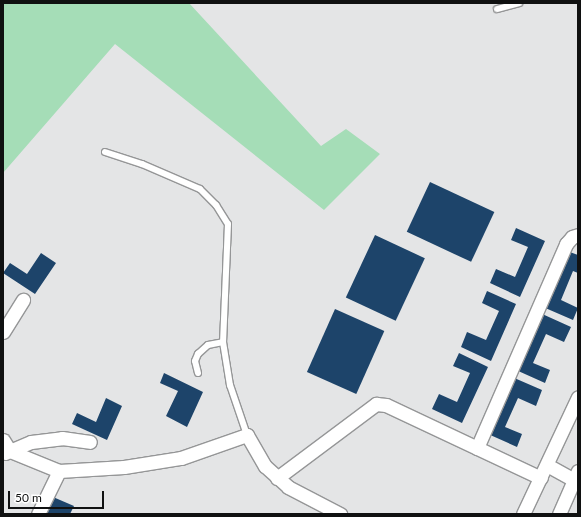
<!DOCTYPE html>
<style>
body{margin:0}
#map{position:relative;width:581px;height:517px;overflow:hidden;background:#e4e5e6;font-family:Lato,sans-serif}
div>[style]{position:absolute}
[style*='--x']{left:calc(var(--x)*1px);top:calc(var(--y)*1px);width:calc(var(--w)*1px);rotate:calc(var(--a)*1deg)}
.green>*{inset:0;background:#a5ddb7}
.building>*{inset:0;background:#1d446a;transform-origin:0 0}
.roads{filter:drop-shadow(1px 0 #959697) drop-shadow(-1px 0 #959697) drop-shadow(0 1px #959697) drop-shadow(0 -1px #959697)}
.service>*{height:6px;margin:-3px;padding:0 3px;transform-origin:3px;border-radius:3px;background:#fff}
.minor>*{height:13px;margin:-6.5px;padding:0 6.5px;transform-origin:6.5px;border-radius:6.5px;background:#fff}
span{translate:-50% -50%;white-space:nowrap;text-align:center;line-height:1.15;-webkit-text-stroke:4px #fff;paint-order:stroke}
.frame{position:absolute;inset:0;border:4px solid #101111;pointer-events:none}
.scale{position:absolute;left:8px;top:491px;width:96px;height:18px;box-sizing:border-box;border:2px solid #101111;border-top:0;padding-left:5px;font-size:12px;line-height:14px;white-space:nowrap;color:#101111;-webkit-text-stroke:3px #fff;paint-order:stroke}
</style>
<div id="map">
<div class="green">
<i style="clip-path:polygon(3px 3px,189px 3px,321px 146px,346px 129px,380px 154px,324px 210px,115px 44px,3px 173px)"></i>
</div>
<div class="building">
<i style="left:430px;top:182px;width:71px;height:55px;rotate:25deg"></i>
<i style="clip-path:polygon(516px 228px,545px 241px,520px 297px,490px 283px,496px 269px,515px 277px,528px 247px,511px 240px)"></i>
<i style="left:375px;top:235px;width:55px;height:69px;rotate:25deg"></i>
<i style="clip-path:polygon(567px 251px,578px 255px,578px 273px,573px 271px,561px 300px,578px 308px,573px 320px,543px 307px)"></i>
<i style="clip-path:polygon(41px 253px,56px 263px,35px 294px,3px 273px,10px 263px,27px 274px)"></i>
<i style="clip-path:polygon(487px 291px,516px 304px,491px 361px,461px 347px,467px 332px,486px 340px,499px 311px,482px 303px)"></i>
<i style="left:335px;top:309px;width:54px;height:69px;rotate:24deg"></i>
<i style="clip-path:polygon(540px 313px,571px 327px,564px 342px,546px 334px,533px 363px,550px 370px,545px 383px,516px 370px)"></i>
<i style="clip-path:polygon(459px 353px,488px 367px,462px 423px,432px 409px,439px 394px,457px 402px,470px 373px,453px 366px)"></i>
<i style="clip-path:polygon(164px 373px,203px 392px,187px 427px,166px 416px,178px 391px,160px 383px)"></i>
<i style="clip-path:polygon(512px 377px,542px 390px,536px 406px,518px 398px,505px 427px,522px 434px,517px 447px,488px 434px)"></i>
<i style="clip-path:polygon(106px 398px,122px 406px,107px 440px,72px 424px,77px 413px,96px 422px)"></i>
<i style="clip-path:polygon(53px 497px,74px 506px,70px 514px,45px 514px)"></i>
</div>
<div class="roads">
<div class="service">
<i style="--x:497;--y:9;--w:23;--a:-15"></i>
<i style="--x:105;--y:152;--w:39;--a:18"></i>
<i style="--x:142;--y:164;--w:63;--a:23.3"></i>
<i style="--x:200;--y:189;--w:23;--a:45"></i>
<i style="--x:216;--y:205;--w:22;--a:58"></i>
<i style="--x:228;--y:224;--w:118;--a:92.4"></i>
<i style="--x:223;--y:342;--w:44;--a:80.8"></i>
<i style="--x:230;--y:385;--w:53;--a:71.2"></i>
<i style="--x:198;--y:373;--w:12;--a:-104"></i>
<i style="--x:195;--y:361;--w:8;--a:-67"></i>
<i style="--x:198;--y:354;--w:13;--a:-42"></i>
<i style="--x:208;--y:345;--w:15;--a:-11"></i>
</div>
<div class="minor">
<i style="--x:3;--y:332;--w:38;--a:-58"></i>
<i style="--x:3;--y:440;--w:13;--a:58"></i>
<i style="--x:10;--y:451;--w:53;--a:22.2"></i>
<i style="--x:59;--y:471;--w:65;--a:-3.5"></i>
<i style="--x:124;--y:467;--w:58;--a:-9"></i>
<i style="--x:181;--y:458;--w:70;--a:-19.2"></i>
<i style="--x:247;--y:435;--w:36;--a:60"></i>
<i style="--x:265;--y:466;--w:31;--a:42"></i>
<i style="--x:288;--y:487;--w:59;--a:27.4"></i>
<i style="--x:477;--y:448;--w:223;--a:-66.4"></i>
<i style="--x:566;--y:244;--w:9;--a:-49"></i>
<i style="--x:572;--y:237;--w:6;--a:-18"></i>
<i style="--x:5;--y:453;--w:28;--a:-23"></i>
<i style="--x:31;--y:442;--w:31;--a:-7"></i>
<i style="--x:62;--y:438;--w:28;--a:8"></i>
<i style="--x:547;--y:465;--w:31;--a:29"></i>
<i style="--x:277;--y:478;--w:124;--a:-36.8"></i>
<i style="--x:376;--y:404;--w:10;--a:6"></i>
<i style="--x:386;--y:405;--w:171;--a:25.2"></i>
<i style="--x:38;--y:514;--w:48;--a:-64"></i>
<i style="--x:523;--y:514;--w:129;--a:-64.8"></i>
<i style="--x:559;--y:514;--w:47;--a:-66.2"></i>
</div>
</div>
<div class="frame"></div>
<div class="scale">50 m</div>
</div>
